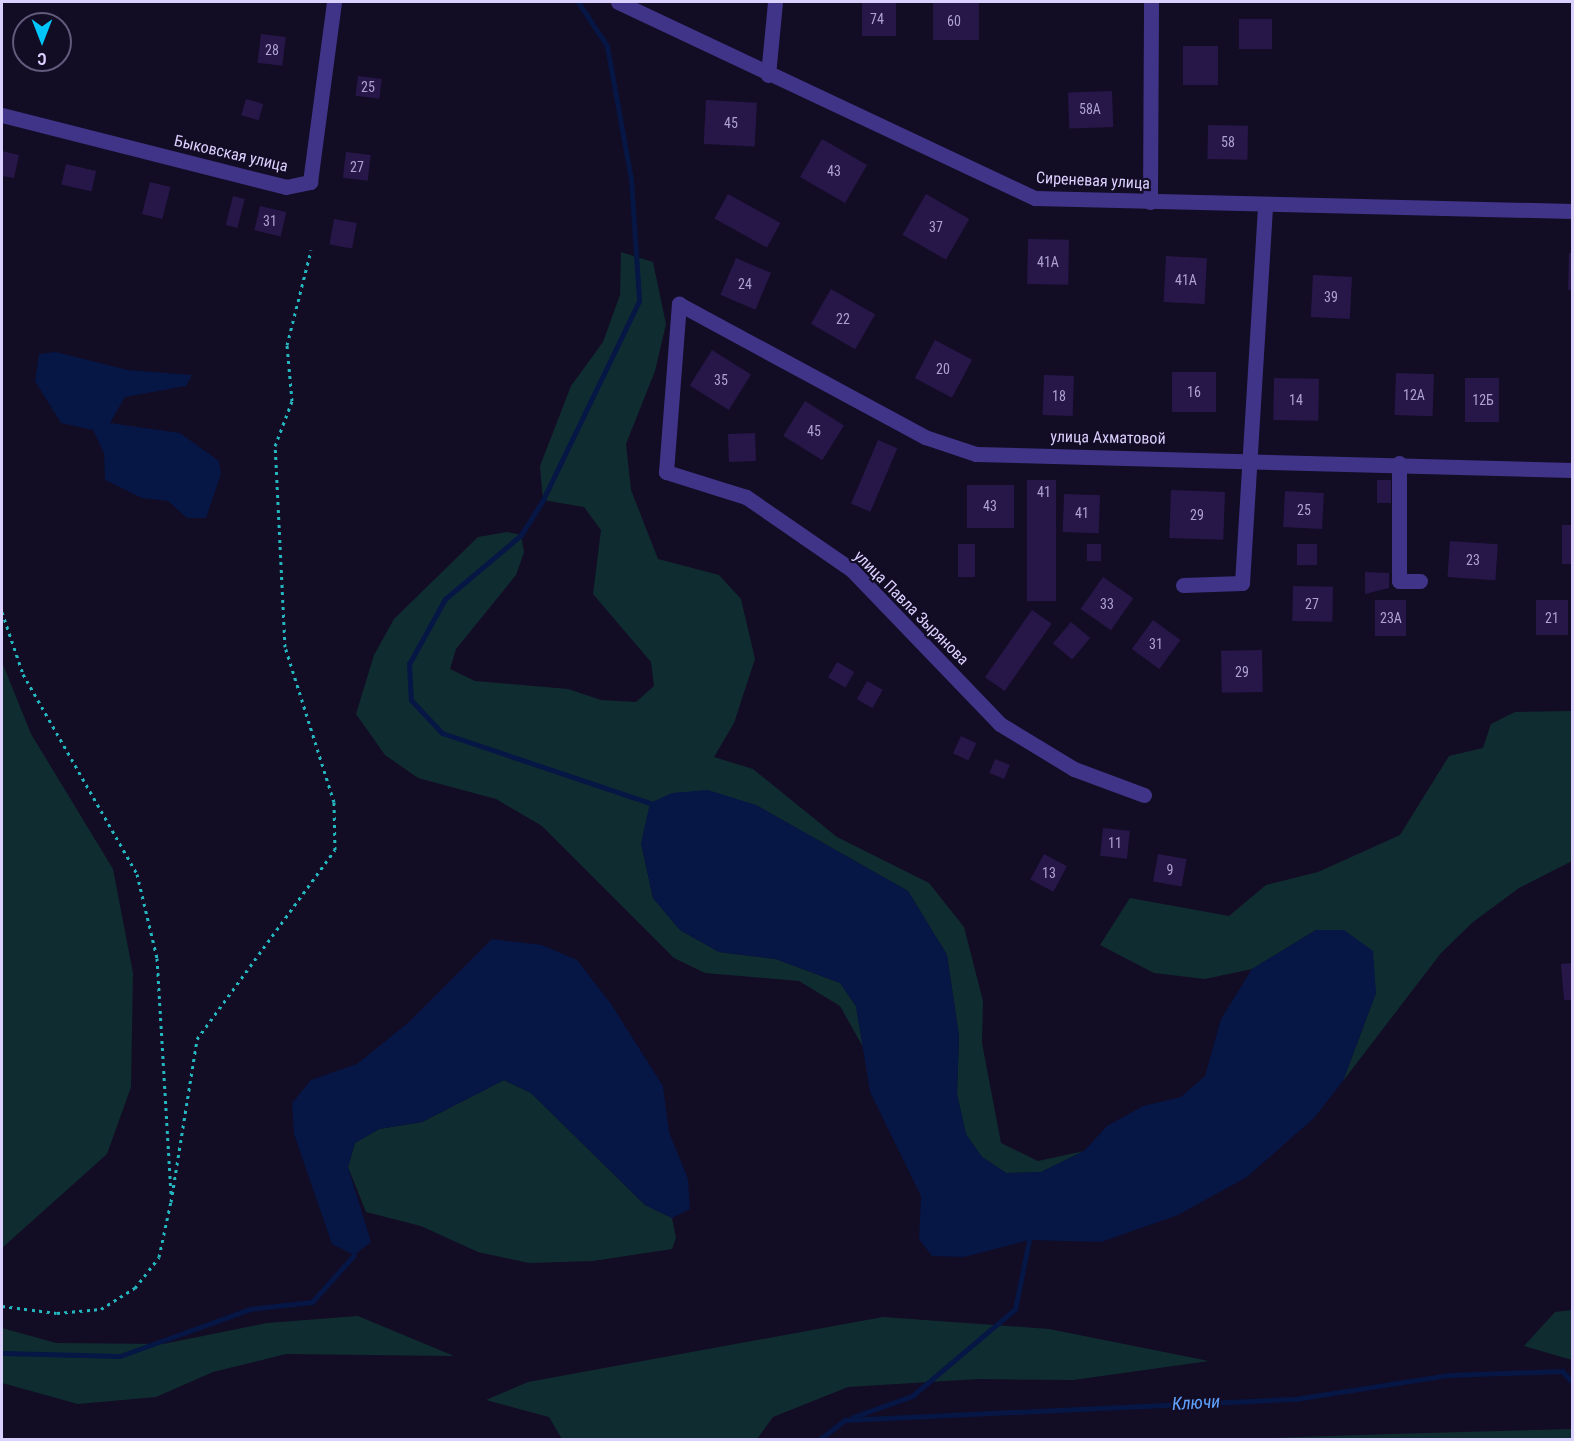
<!DOCTYPE html>
<meta charset="utf-8">
<style>
body{margin:0}
#map{position:relative;width:1574px;height:1441px;overflow:hidden;background:#130c25;font-family:"Roboto Condensed",sans-serif}
div>[style]{position:absolute}
[style*='--x']{left:calc(var(--x)*1px);top:calc(var(--y)*1px);width:calc(var(--w)*1px);rotate:calc(var(--a)*1deg)}
.green>*{inset:0;background:#0f2d30}
.water>*{inset:0;background:#061645}
.stream>*{height:5px;margin:-2.5px;padding:0 2.5px;transform-origin:2.5px;border-radius:2.5px;background:#061645}
.building>*{inset:0;background:#261748;transform-origin:0 0}
.path>*{height:3px;margin-top:-1.5px;transform-origin:0;background:repeating-linear-gradient(90deg,#24b7bf 0 3px,transparent 0 7.5px)}
.minor>*{height:15px;margin:-7.5px;padding:0 7.5px;transform-origin:7.5px;border-radius:7.5px;background:#403488}
span{translate:-50% -50%;white-space:nowrap;text-align:center;line-height:1.15;-webkit-text-stroke:4.5px #130c25;paint-order:stroke}
.number-label{font-size:14px;color:#aea2d1}
.number-label span{-webkit-text-stroke-width:0}
.street-label{font-size:16px;color:#dbd1ff}
.water-label{font-size:18px;color:#5fa3ff;font-style:italic}
.frame{position:absolute;inset:0;border:3px solid #dbd1ff;pointer-events:none}
.north{position:absolute;left:12px;top:12px;width:60px;height:60px;box-sizing:border-box;background:#130c25;border:2px solid #635b7c;border-radius:50%;rotate:180deg;font-size:16px;font-weight:700;line-height:24px;text-align:center;color:#dbd1ff}
.north::after{content:'';display:block;margin:auto;width:21px;height:27px;background:#00c6fc;clip-path:polygon(50% 0,100% 100%,50% 72%,0 100%)}
</style>
<div id="map">
<div class="green">
<i style="clip-path:polygon(621px 252px,653px 262px,666px 324px,655px 371px,626px 444px,631px 490px,658px 559px,719px 575px,741px 599px,755px 659px,734px 723px,714px 757px,753px 769px,837px 837px,929px 883px,964px 927px,983px 1001px,982px 1043px,1001px 1143px,1038px 1161px,1084px 1151px,1041px 1172px,1006px 1173px,982px 1157px,966px 1135px,957px 1094px,959px 1036px,947px 955px,908px 891px,756px 805px,641px 843px,653px 898px,680px 930px,719px 952px,776px 959px,840px 983px,856px 1006px,863px 1047px,840px 1006px,799px 981px,705px 973px,674px 958px,542px 826px,496px 799px,418px 778px,385px 755px,356px 714px,374px 655px,394px 619px,478px 537px,507px 532px,521px 535px,524px 552px,516px 575px,456px 649px,450px 669px,475px 681px,568px 689px,601px 700px,636px 702px,654px 686px,651px 662px,593px 594px,601px 530px,584px 507px,543px 500px,540px 466px,571px 386px,603px 342px,620px 295px)"></i>
<i style="clip-path:polygon(2px 662px,31px 734px,113px 869px,133px 973px,131px 1087px,107px 1154px,2px 1248px)"></i>
<i style="clip-path:polygon(1572px 711px,1572px 861px,1519px 888px,1473px 922px,1441px 953px,1343px 1081px,1376px 993px,1316px 930px,1252px 969px,1205px 979px,1154px 973px,1100px 945px,1130px 898px,1229px 916px,1266px 885px,1318px 872px,1400px 835px,1449px 756px,1483px 748px,1491px 724px,1515px 712px)"></i>
<i style="clip-path:polygon(504px 1080px,531px 1093px,645px 1205px,672px 1218px,676px 1238px,672px 1249px,593px 1261px,529px 1263px,478px 1252px,421px 1226px,366px 1212px,348px 1167px,355px 1143px,379px 1129px,422px 1122px)"></i>
<i style="clip-path:polygon(1572px 1310px,1572px 1360px,1524px 1346px,1555px 1312px)"></i>
<i style="clip-path:polygon(358px 1316px,454px 1356px,286px 1354px,213px 1372px,156px 1397px,78px 1404px,2px 1383px,2px 1328px,56px 1343px,163px 1344px,267px 1323px)"></i>
<i style="clip-path:polygon(883px 1317px,1049px 1329px,1209px 1361px,1073px 1380px,978px 1379px,848px 1387px,773px 1417px,757px 1439px,562px 1439px,549px 1417px,486px 1400px,528px 1382px)"></i>
<i style="clip-path:polygon(1572px 1429px,1572px 1440px,1241px 1439px,1391px 1434px)"></i>
</div>
<div class="water">
<i style="clip-path:polygon(56px 352px,128px 370px,192px 375px,186px 386px,125px 397px,110px 423px,180px 433px,219px 461px,221px 474px,206px 518px,187px 518px,168px 501px,142px 498px,105px 480px,104px 453px,93px 430px,61px 423px,35px 381px,39px 354px)"></i>
<i style="clip-path:polygon(708px 790px,756px 805px,908px 891px,947px 955px,959px 1036px,957px 1094px,966px 1134px,982px 1157px,1006px 1173px,1041px 1172px,1084px 1151px,1107px 1126px,1143px 1106px,1181px 1097px,1205px 1076px,1221px 1019px,1252px 969px,1316px 930px,1344px 930px,1373px 951px,1376px 993px,1343px 1081px,1314px 1118px,1247px 1177px,1178px 1215px,1101px 1242px,1029px 1240px,964px 1257px,932px 1256px,919px 1239px,921px 1196px,870px 1092px,856px 1006px,840px 983px,776px 959px,719px 952px,680px 930px,653px 898px,641px 843px,650px 803px,672px 793px)"></i>
<i style="clip-path:polygon(492px 939px,542px 945px,577px 960px,611px 1004px,663px 1086px,669px 1132px,688px 1179px,690px 1209px,672px 1218px,645px 1205px,531px 1093px,504px 1080px,422px 1122px,379px 1129px,355px 1143px,348px 1167px,371px 1242px,354px 1255px,332px 1244px,294px 1134px,292px 1103px,311px 1080px,357px 1064px,409px 1022px)"></i>
</div>
<div class="stream">
<i style="--x:578;--y:2;--w:53;--a:56.6"></i>
<i style="--x:607;--y:46;--w:135;--a:79.8"></i>
<i style="--x:631;--y:179;--w:122;--a:86.2"></i>
<i style="--x:639;--y:301;--w:221;--a:115.8"></i>
<i style="--x:543;--y:500;--w:41;--a:122.2"></i>
<i style="--x:521;--y:535;--w:99;--a:139.9"></i>
<i style="--x:445;--y:599;--w:74;--a:119"></i>
<i style="--x:409;--y:664;--w:36;--a:87"></i>
<i style="--x:411;--y:700;--w:45;--a:46.8"></i>
<i style="--x:442;--y:733;--w:219;--a:18.6"></i>
<i style="--x:2;--y:1353;--w:118;--a:1.5"></i>
<i style="--x:120;--y:1356;--w:138;--a:-19.9"></i>
<i style="--x:250;--y:1309;--w:62;--a:-6.4"></i>
<i style="--x:312;--y:1302;--w:63;--a:-48.2"></i>
<i style="--x:853;--y:1417;--w:63;--a:-19.6"></i>
<i style="--x:912;--y:1396;--w:135;--a:-40.2"></i>
<i style="--x:1015;--y:1309;--w:70;--a:-78.5"></i>
<i style="--x:819;--y:1440;--w:33;--a:-38"></i>
<i style="--x:845;--y:1420;--w:450;--a:-2.7"></i>
<i style="--x:1295;--y:1399;--w:156;--a:-8.9"></i>
<i style="--x:1449;--y:1375;--w:113;--a:-2"></i>
<i style="--x:1562;--y:1371;--w:15;--a:48"></i>
</div>
<div class="building">
<i style="left:862px;top:2px;width:34px;height:34px"></i>
<i style="left:933px;top:2px;width:46px;height:38px"></i>
<i style="left:1239px;top:19px;width:33px;height:30px"></i>
<i style="left:261px;top:34px;width:25px;height:29px;rotate:7deg"></i>
<i style="left:1183px;top:46px;width:35px;height:39px"></i>
<i style="left:358px;top:76px;width:24px;height:20px;rotate:7deg"></i>
<i style="left:1112px;top:91px;width:36px;height:44px;rotate:88deg"></i>
<i style="left:246px;top:99px;width:18px;height:17px;rotate:16deg"></i>
<i style="left:706px;top:100px;width:51px;height:44px;rotate:3deg"></i>
<i style="left:1208px;top:125px;width:40px;height:34px;rotate:1deg"></i>
<i style="left:822px;top:139px;width:52px;height:44px;rotate:30deg"></i>
<i style="clip-path:polygon(2px 151px,19px 155px,14px 178px,2px 176px)"></i>
<i style="left:346px;top:152px;width:25px;height:26px;rotate:7deg"></i>
<i style="left:66px;top:164px;width:31px;height:21px;rotate:13deg"></i>
<i style="left:150px;top:182px;width:21px;height:33px;rotate:14deg"></i>
<i style="left:728px;top:194px;width:60px;height:28px;rotate:29deg"></i>
<i style="left:926px;top:194px;width:50px;height:47px;rotate:30deg"></i>
<i style="left:233px;top:196px;width:12px;height:30px;rotate:14deg"></i>
<i style="left:260px;top:206px;width:27px;height:25px;rotate:13deg"></i>
<i style="left:334px;top:219px;width:23px;height:26px;rotate:10deg"></i>
<i style="left:1028px;top:239px;width:41px;height:45px;rotate:1deg"></i>
<i style="clip-path:polygon(1569px 253px,1572px 253px,1572px 290px,1568px 290px)"></i>
<i style="left:1166px;top:256px;width:41px;height:46px;rotate:3deg"></i>
<i style="left:736px;top:258px;width:38px;height:40px;rotate:23deg"></i>
<i style="left:1313px;top:275px;width:39px;height:42px;rotate:3deg"></i>
<i style="left:831px;top:289px;width:51px;height:40px;rotate:30deg"></i>
<i style="left:935px;top:340px;width:42px;height:43px;rotate:28deg"></i>
<i style="left:712px;top:350px;width:46px;height:42px;rotate:32deg"></i>
<i style="left:1172px;top:372px;width:44px;height:40px"></i>
<i style="left:1396px;top:373px;width:38px;height:42px;rotate:2deg"></i>
<i style="left:1044px;top:375px;width:30px;height:40px;rotate:2deg"></i>
<i style="left:1274px;top:378px;width:45px;height:42px;rotate:1deg"></i>
<i style="left:1465px;top:378px;width:34px;height:44px"></i>
<i style="left:805px;top:401px;width:46px;height:41px;rotate:32deg"></i>
<i style="left:755px;top:433px;width:28px;height:27px;rotate:88deg"></i>
<i style="left:878px;top:440px;width:21px;height:69px;rotate:23deg"></i>
<i style="left:1027px;top:480px;width:29px;height:121px"></i>
<i style="left:1377px;top:480px;width:14px;height:23px"></i>
<i style="left:967px;top:485px;width:47px;height:43px"></i>
<i style="left:1171px;top:490px;width:54px;height:48px;rotate:2deg"></i>
<i style="left:1285px;top:491px;width:39px;height:36px;rotate:3deg"></i>
<i style="left:1064px;top:494px;width:36px;height:38px;rotate:2deg"></i>
<i style="left:1572px;top:525px;width:39px;height:10px;rotate:90deg"></i>
<i style="left:1450px;top:541px;width:48px;height:36px;rotate:4deg"></i>
<i style="left:958px;top:544px;width:17px;height:33px"></i>
<i style="left:1087px;top:544px;width:14px;height:17px"></i>
<i style="left:1297px;top:544px;width:20px;height:21px"></i>
<i style="clip-path:polygon(1365px 572px,1389px 573px,1389px 588px,1365px 594px)"></i>
<i style="left:1103px;top:577px;width:37px;height:39px;rotate:35deg"></i>
<i style="left:1293px;top:586px;width:40px;height:35px;rotate:1deg"></i>
<i style="left:1375px;top:600px;width:31px;height:36px"></i>
<i style="left:1568px;top:600px;width:35px;height:32px;rotate:90deg"></i>
<i style="left:1032px;top:610px;width:24px;height:82px;rotate:35deg"></i>
<i style="left:1153px;top:620px;width:34px;height:36px;rotate:36deg"></i>
<i style="left:1071px;top:622px;width:25px;height:28px;rotate:40deg"></i>
<i style="left:1262px;top:650px;width:42px;height:41px;rotate:89deg"></i>
<i style="left:837px;top:662px;width:20px;height:18px;rotate:30deg"></i>
<i style="left:867px;top:681px;width:18px;height:21px;rotate:29deg"></i>
<i style="left:961px;top:736px;width:17px;height:19px;rotate:25deg"></i>
<i style="left:995px;top:759px;width:16px;height:15px;rotate:22deg"></i>
<i style="left:1103px;top:828px;width:27px;height:28px;rotate:6deg"></i>
<i style="left:1044px;top:854px;width:26px;height:29px;rotate:28deg"></i>
<i style="left:1158px;top:854px;width:29px;height:28px;rotate:10deg"></i>
<i style="clip-path:polygon(1572px 963px,1572px 1000px,1564px 1000px,1561px 964px)"></i>
</div>
<div class="path">
<i style="--x:2;--y:612;--w:65;--a:71.3"></i>
<i style="--x:23;--y:674;--w:230;--a:60.3"></i>
<i style="--x:137;--y:874;--w:86;--a:76.6"></i>
<i style="--x:157;--y:958;--w:236;--a:86.6"></i>
<i style="--x:171;--y:1202;--w:165;--a:-80.9"></i>
<i style="--x:197;--y:1039;--w:234;--a:-53.9"></i>
<i style="--x:335;--y:850;--w:48;--a:-91.2"></i>
<i style="--x:334;--y:802;--w:163;--a:-107.5"></i>
<i style="--x:285;--y:647;--w:201;--a:-92.8"></i>
<i style="--x:275;--y:446;--w:48;--a:-69.3"></i>
<i style="--x:292;--y:401;--w:56;--a:-95.1"></i>
<i style="--x:287;--y:345;--w:98;--a:-75.8"></i>
<i style="--x:2;--y:1306;--w:55;--a:7.3"></i>
<i style="--x:57;--y:1313;--w:44;--a:-5.2"></i>
<i style="--x:101;--y:1309;--w:40;--a:-32"></i>
<i style="--x:135;--y:1288;--w:39;--a:-52"></i>
<i style="--x:159;--y:1257;--w:57;--a:-77.9"></i>
</div>
<div class="minor">
<i style="--x:618;--y:2;--w:461;--a:25.2"></i>
<i style="--x:1035;--y:198;--w:537;--a:1.39"></i>
<i style="--x:768;--y:75;--w:73;--a:-84.5"></i>
<i style="--x:2;--y:115;--w:293;--a:14.2"></i>
<i style="--x:286;--y:187;--w:25;--a:-12"></i>
<i style="--x:310;--y:182;--w:182;--a:-82.4"></i>
<i style="--x:1150;--y:202;--w:200;--a:-89.7"></i>
<i style="--x:1399;--y:463;--w:118;--a:90"></i>
<i style="--x:1399;--y:581;--w:21;--a:0"></i>
<i style="--x:1183;--y:585;--w:59;--a:-1.9"></i>
<i style="--x:1242;--y:583;--w:378;--a:-86.5"></i>
<i style="--x:1144;--y:795;--w:75;--a:-159.6"></i>
<i style="--x:1074;--y:769;--w:87;--a:-148.7"></i>
<i style="--x:1000;--y:724;--w:214;--a:-133.9"></i>
<i style="--x:852;--y:570;--w:129;--a:-145.4"></i>
<i style="--x:746;--y:497;--w:84;--a:-162.6"></i>
<i style="--x:666;--y:472;--w:169;--a:-85.6"></i>
<i style="--x:679;--y:304;--w:280;--a:28.4"></i>
<i style="--x:925;--y:437;--w:54;--a:18.4"></i>
<i style="--x:976;--y:454;--w:596;--a:1.54"></i>
</div>
<div class="number-label">
<span style="left:877px;top:19px">74</span>
<span style="left:954px;top:21px">60</span>
<span style="left:272px;top:50px">28</span>
<span style="left:368px;top:87px">25</span>
<span style="left:1090px;top:109px">58А</span>
<span style="left:731px;top:123px">45</span>
<span style="left:1228px;top:142px">58</span>
<span style="left:357px;top:167px">27</span>
<span style="left:834px;top:171px">43</span>
<span style="left:270px;top:221px">31</span>
<span style="left:936px;top:227px">37</span>
<span style="left:1048px;top:262px">41А</span>
<span style="left:1186px;top:280px">41А</span>
<span style="left:745px;top:284px">24</span>
<span style="left:1331px;top:297px">39</span>
<span style="left:843px;top:319px">22</span>
<span style="left:943px;top:369px">20</span>
<span style="left:721px;top:380px">35</span>
<span style="left:1194px;top:392px">16</span>
<span style="left:1414px;top:395px">12А</span>
<span style="left:1059px;top:396px">18</span>
<span style="left:1296px;top:400px">14</span>
<span style="left:1483px;top:400px">12Б</span>
<span style="left:814px;top:431px">45</span>
<span style="left:1044px;top:492px">41</span>
<span style="left:990px;top:506px">43</span>
<span style="left:1304px;top:510px">25</span>
<span style="left:1082px;top:513px">41</span>
<span style="left:1197px;top:515px">29</span>
<span style="left:1473px;top:560px">23</span>
<span style="left:1107px;top:604px">33</span>
<span style="left:1312px;top:604px">27</span>
<span style="left:1391px;top:618px">23А</span>
<span style="left:1552px;top:618px">21</span>
<span style="left:1156px;top:644px">31</span>
<span style="left:1242px;top:672px">29</span>
<span style="left:1115px;top:843px">11</span>
<span style="left:1170px;top:870px">9</span>
<span style="left:1049px;top:873px">13</span>
</div>
<div class="street-label">
<span style="left:231px;top:154px;rotate:13deg">Быковская улица</span>
<span style="left:1093px;top:181px;rotate:3deg">Сиреневая улица</span>
<span style="left:1108px;top:438px;rotate:1deg">улица Ахматовой</span>
<span style="left:911px;top:608px;rotate:45deg">улица Павла Зырянова</span>
</div>
<div class="water-label">
<span style="left:1196px;top:1403px;rotate:-3deg">Ключи</span>
</div>
<div class="frame"></div>
<div class="north">С</div>
</div>
